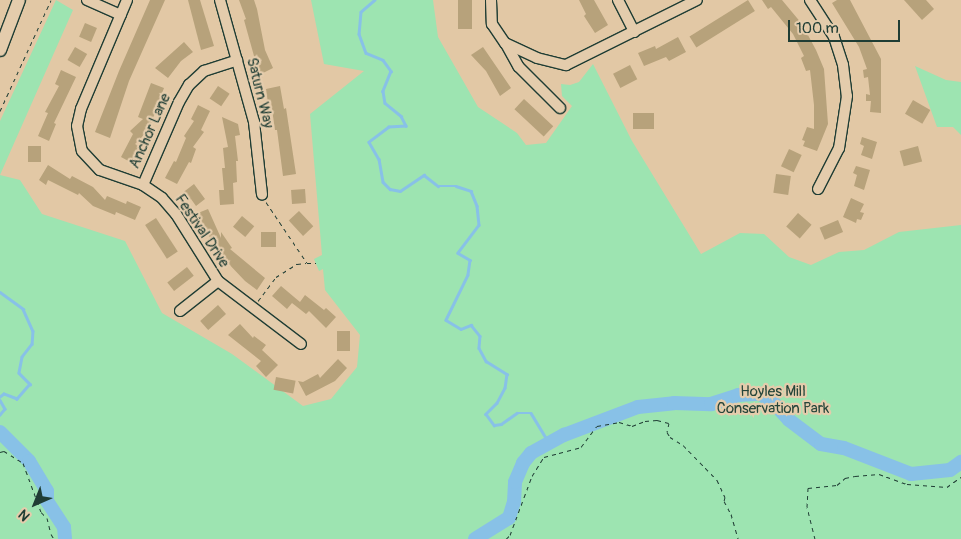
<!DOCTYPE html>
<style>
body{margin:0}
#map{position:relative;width:961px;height:539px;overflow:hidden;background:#e2c8a5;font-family:Pangolin,sans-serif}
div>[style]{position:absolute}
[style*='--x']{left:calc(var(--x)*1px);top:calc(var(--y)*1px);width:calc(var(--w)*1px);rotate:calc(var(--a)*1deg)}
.green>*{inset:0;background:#9de4b1}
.stream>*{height:2.5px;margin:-1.25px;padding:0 1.25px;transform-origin:1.25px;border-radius:1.25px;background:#88c1e7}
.river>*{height:14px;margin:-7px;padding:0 7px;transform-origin:7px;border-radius:7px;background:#88c1e7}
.building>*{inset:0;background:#b7a27b;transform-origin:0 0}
.path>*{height:1px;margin-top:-0.5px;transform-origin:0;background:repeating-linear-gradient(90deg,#1f3d34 0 4px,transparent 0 8px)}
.roads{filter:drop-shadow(1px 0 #1f3d34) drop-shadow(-1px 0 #1f3d34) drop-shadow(0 1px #1f3d34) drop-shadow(0 -1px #1f3d34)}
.minor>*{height:10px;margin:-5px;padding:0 5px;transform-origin:5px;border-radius:5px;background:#e4ccac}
.major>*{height:12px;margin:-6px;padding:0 6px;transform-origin:6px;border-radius:6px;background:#e4ccac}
span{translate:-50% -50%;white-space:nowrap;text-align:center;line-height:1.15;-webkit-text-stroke:4.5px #e4ccac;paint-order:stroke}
.street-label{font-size:15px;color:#1f3d34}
.park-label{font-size:15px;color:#25453a}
.north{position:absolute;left:10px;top:479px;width:50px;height:50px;-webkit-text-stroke:4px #e4ccac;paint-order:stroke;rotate:224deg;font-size:14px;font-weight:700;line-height:20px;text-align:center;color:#1f3d34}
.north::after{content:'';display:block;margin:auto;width:18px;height:22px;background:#1f3d34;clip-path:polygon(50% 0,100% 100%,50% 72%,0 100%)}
.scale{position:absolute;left:788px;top:20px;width:112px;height:22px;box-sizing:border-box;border:2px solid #1f3d34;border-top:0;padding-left:6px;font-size:15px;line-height:18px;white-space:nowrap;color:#1f3d34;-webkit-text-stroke:4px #e4ccac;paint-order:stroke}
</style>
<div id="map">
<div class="green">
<i style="clip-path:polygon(56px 0,73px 10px,0 175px,20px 180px,42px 214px,125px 241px,162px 313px,232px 354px,303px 406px,331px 399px,357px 367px,360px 335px,325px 290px,323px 269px,319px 271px,314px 259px,322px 255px,310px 114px,364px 71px,324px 64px,311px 0,433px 0,438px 37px,478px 107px,517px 133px,526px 145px,546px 143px,572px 106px,562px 96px,561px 84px,570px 85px,579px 82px,593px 64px,632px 141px,701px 254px,740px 233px,764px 234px,789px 257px,811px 265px,839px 252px,864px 250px,899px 232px,961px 225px,961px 539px,0 539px,0 121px)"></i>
<i style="clip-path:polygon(915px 66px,946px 80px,961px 82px,961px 135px,953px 127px,937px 127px)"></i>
</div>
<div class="stream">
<i style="--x:375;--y:0;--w:18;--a:139"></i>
<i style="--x:361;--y:12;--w:22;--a:95"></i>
<i style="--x:359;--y:34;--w:20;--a:70"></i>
<i style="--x:366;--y:53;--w:18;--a:22"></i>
<i style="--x:383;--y:60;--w:14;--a:54"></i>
<i style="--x:391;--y:71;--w:22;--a:112"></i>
<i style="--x:383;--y:91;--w:12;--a:81"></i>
<i style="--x:385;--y:103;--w:21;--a:39"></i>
<i style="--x:401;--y:116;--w:11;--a:63"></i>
<i style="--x:406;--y:126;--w:17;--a:177"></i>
<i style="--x:389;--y:127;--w:25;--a:143"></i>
<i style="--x:369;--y:142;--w:20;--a:60"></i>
<i style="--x:379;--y:159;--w:23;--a:80"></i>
<i style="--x:383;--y:182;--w:10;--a:45"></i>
<i style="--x:390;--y:189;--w:10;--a:11"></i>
<i style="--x:400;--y:191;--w:29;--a:-34"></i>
<i style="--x:424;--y:175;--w:18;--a:38"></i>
<i style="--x:438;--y:186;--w:18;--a:0"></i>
<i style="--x:456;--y:186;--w:16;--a:18"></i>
<i style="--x:471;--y:191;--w:16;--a:68"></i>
<i style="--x:477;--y:206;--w:19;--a:84"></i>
<i style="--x:479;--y:225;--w:35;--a:127"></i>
<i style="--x:458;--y:253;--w:14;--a:30"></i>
<i style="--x:470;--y:260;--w:15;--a:98"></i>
<i style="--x:468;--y:275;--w:50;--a:116.1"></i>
<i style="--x:446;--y:320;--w:17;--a:31"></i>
<i style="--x:461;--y:329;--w:11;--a:-22"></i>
<i style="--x:471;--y:325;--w:14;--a:51"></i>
<i style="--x:480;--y:336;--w:12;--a:95"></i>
<i style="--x:479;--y:348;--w:15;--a:62"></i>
<i style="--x:486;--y:361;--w:25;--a:32"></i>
<i style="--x:507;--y:374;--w:14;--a:98"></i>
<i style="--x:505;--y:388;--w:17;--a:118"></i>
<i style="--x:497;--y:403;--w:16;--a:135"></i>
<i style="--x:486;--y:414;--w:14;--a:54"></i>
<i style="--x:494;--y:425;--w:7;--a:-8"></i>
<i style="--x:501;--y:424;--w:19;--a:-35"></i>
<i style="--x:517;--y:413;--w:14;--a:0"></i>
<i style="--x:531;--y:413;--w:35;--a:59"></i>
<i style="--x:0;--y:292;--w:29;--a:36"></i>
<i style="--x:23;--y:309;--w:24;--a:66"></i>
<i style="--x:33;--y:331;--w:13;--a:94"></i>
<i style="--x:32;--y:344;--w:16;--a:128"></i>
<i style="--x:22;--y:357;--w:16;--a:101"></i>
<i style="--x:19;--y:373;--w:16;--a:45"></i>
<i style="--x:30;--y:384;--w:20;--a:131"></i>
<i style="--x:17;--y:399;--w:14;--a:-159"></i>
<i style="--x:4;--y:394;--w:5;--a:143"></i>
<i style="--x:0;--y:400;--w:10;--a:61"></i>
<i style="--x:5;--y:409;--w:8;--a:130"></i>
</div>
<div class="river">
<i style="--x:0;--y:432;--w:41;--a:45"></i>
<i style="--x:29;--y:461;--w:35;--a:59"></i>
<i style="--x:47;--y:491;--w:10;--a:90"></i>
<i style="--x:47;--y:501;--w:31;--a:57"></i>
<i style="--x:64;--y:527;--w:12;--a:85"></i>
<i style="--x:475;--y:539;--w:40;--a:-32"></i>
<i style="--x:509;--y:518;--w:17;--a:-73"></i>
<i style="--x:514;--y:502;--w:20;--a:-87"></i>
<i style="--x:515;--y:482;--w:21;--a:-67"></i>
<i style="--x:523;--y:463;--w:13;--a:-51"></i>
<i style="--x:531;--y:453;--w:38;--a:-29"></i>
<i style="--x:564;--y:435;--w:79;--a:-20.7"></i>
<i style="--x:638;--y:407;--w:36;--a:-6"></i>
<i style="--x:674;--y:403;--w:37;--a:2"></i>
<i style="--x:711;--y:404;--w:28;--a:-18"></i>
<i style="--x:738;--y:395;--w:22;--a:-3"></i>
<i style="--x:760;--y:394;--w:14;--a:30"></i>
<i style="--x:772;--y:401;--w:25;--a:48"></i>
<i style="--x:789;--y:420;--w:40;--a:37"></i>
<i style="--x:821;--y:444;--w:23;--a:10"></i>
<i style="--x:844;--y:448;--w:72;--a:21.2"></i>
<i style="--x:911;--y:474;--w:39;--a:-6"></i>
<i style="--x:950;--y:470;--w:14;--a:-36"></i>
</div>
<div class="building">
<i style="clip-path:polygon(150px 0,165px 0,129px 81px,110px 138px,95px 132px,119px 71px)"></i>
<i style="clip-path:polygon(188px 0,200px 0,214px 46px,201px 50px)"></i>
<i style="clip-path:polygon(239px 0,254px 0,257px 9px,265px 50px,273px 68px,261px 74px,254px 56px,244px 20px,246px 19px)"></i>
<i style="left:458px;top:0;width:14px;height:29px"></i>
<i style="clip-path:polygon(579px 0,594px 0,608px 25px,595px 33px,584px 16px,586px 14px)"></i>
<i style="left:748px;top:0;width:13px;height:69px;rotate:58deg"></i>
<i style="clip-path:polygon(762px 0,782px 0,802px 24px,816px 50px,824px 69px,828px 124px,817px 151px,803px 146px,805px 141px,802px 140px,807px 127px,814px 129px,814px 105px,810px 70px,806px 71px,801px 58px,804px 56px,793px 34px,771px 7px,768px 9px)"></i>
<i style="clip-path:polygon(837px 0,850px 0,881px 59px,881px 113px,870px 112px,871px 101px,866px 101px,866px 94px,870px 95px,868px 77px,864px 78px,863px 70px,867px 69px,859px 47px,832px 3px)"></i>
<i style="clip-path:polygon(904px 0,926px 0,934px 9px,922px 20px)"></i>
<i style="left:85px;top:23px;width:13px;height:15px;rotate:23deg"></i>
<i style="clip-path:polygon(678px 37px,686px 52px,669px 61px,666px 57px,644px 66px,638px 53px,655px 46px,656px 49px)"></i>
<i style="clip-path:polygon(184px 42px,193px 52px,181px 61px,168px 78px,155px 68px)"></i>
<i style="left:75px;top:47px;width:14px;height:15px;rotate:30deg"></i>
<i style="clip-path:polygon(483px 47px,511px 88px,500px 96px,486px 71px,471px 55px)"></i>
<i style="left:630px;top:65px;width:16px;height:19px;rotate:63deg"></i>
<i style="clip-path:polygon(61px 70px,76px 77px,54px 123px,56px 124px,49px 141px,38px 136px,48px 113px,45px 112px,59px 86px,55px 84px)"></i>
<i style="clip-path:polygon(151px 83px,164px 88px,149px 130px,135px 144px,140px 147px,132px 163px,121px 157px,133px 134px,130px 131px,143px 119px,138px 117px)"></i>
<i style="left:218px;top:86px;width:14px;height:15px;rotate:34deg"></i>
<i style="clip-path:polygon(280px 86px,284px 109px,286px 108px,296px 174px,283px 176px,277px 130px,275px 130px,271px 102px,268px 103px,266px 89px)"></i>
<i style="left:524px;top:99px;width:40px;height:14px;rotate:43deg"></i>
<i style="left:913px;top:100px;width:20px;height:16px;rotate:30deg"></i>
<i style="clip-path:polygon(198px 105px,210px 111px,201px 130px,204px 132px,193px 147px,196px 149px,191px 163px,189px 162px,177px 184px,165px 178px,174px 161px,176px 162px,186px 138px,184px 136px,194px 121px,191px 119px)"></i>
<i style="left:654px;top:113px;width:16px;height:21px;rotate:90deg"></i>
<i style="clip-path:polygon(222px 117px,238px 124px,240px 135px,235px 136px,238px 161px,236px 161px,237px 182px,233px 183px,234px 204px,220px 205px,219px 190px,224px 190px,222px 168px,225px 168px,223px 148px,228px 147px)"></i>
<i style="clip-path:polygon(862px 137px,877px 142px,872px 159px,861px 155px,864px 146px,860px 144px)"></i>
<i style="left:28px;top:146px;width:13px;height:16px"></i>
<i style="left:918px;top:146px;width:16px;height:19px;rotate:75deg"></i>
<i style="left:789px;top:149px;width:14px;height:19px;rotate:25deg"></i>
<i style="clip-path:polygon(48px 165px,70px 179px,72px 176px,93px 187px,105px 200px,107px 196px,126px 204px,127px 201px,141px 207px,135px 220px,116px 212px,115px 215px,93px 206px,79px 193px,78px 195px,48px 180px,46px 185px,39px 180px)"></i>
<i style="clip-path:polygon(856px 166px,870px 170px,864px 190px,854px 186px,857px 175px,853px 173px)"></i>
<i style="left:776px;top:174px;width:15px;height:19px;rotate:8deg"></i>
<i style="clip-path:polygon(194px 184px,205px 199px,196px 206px,191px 199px,187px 202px,181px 194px)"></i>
<i style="left:305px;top:189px;width:14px;height:14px;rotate:86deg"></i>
<i style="clip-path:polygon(851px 198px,864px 204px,860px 212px,864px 213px,861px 220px,857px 219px,856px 223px,843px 217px)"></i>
<i style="clip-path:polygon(208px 209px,221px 238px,221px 232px,232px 248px,230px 249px,265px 278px,257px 290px,245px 281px,226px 261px,206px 232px,198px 213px)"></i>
<i style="left:299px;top:211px;width:21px;height:14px;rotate:47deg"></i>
<i style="left:798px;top:213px;width:18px;height:18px;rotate:41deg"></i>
<i style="left:242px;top:216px;width:16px;height:14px;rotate:40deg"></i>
<i style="left:156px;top:218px;width:40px;height:13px;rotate:57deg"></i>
<i style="left:838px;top:220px;width:13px;height:20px;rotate:67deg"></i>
<i style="left:261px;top:232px;width:15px;height:15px"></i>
<i style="left:187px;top:267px;width:11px;height:25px;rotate:52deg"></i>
<i style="clip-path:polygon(281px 286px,300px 302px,305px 295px,324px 310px,326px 308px,336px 317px,326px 328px,309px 311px,306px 314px,292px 303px,287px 309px,272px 296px)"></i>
<i style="left:218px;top:305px;width:12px;height:24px;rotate:48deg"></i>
<i style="clip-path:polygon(240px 324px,253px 338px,254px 336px,266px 345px,262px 350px,278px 365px,266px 377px,256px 366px,261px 361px,228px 335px)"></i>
<i style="left:350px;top:331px;width:20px;height:13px;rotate:90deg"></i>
<i style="clip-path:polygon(338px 359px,347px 368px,335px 381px,306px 396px,298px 381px,303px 382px,318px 374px,320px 378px)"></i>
<i style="left:276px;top:377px;width:20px;height:13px;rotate:11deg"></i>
</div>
<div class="path">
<i style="--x:0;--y:111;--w:122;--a:-65.3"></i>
<i style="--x:266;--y:202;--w:73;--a:56.1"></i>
<i style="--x:307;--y:263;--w:9;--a:0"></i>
<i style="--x:258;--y:301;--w:30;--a:-53"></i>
<i style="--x:276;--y:277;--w:25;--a:-32"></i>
<i style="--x:297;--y:264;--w:9;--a:-6"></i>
<i style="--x:0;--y:452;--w:4;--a:-14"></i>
<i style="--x:4;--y:451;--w:22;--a:32"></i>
<i style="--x:23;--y:463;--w:52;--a:69.8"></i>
<i style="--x:41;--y:512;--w:8;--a:45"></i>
<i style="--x:47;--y:518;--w:16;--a:76"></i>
<i style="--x:51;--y:534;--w:6;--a:59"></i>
<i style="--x:506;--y:539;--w:6;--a:-45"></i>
<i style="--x:510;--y:535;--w:63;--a:-69.6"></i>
<i style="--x:532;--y:476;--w:22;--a:-58"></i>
<i style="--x:544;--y:457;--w:38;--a:-15"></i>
<i style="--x:581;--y:447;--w:26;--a:-53"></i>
<i style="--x:597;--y:426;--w:22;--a:-10"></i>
<i style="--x:619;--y:422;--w:14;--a:17"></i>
<i style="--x:632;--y:426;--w:14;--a:-21"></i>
<i style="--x:645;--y:421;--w:12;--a:-5"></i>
<i style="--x:657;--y:420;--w:12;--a:14"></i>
<i style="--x:669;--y:423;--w:9;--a:103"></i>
<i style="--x:667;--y:432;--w:6;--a:59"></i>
<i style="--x:670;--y:437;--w:15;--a:32"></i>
<i style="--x:683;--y:445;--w:49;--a:45.8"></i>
<i style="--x:717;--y:480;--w:19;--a:65"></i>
<i style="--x:725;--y:497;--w:4;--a:104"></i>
<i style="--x:724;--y:501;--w:15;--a:62"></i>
<i style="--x:731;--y:514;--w:26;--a:74"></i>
<i style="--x:815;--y:539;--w:33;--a:-104"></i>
<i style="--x:807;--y:507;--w:19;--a:-87"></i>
<i style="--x:808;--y:488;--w:29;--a:-6"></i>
<i style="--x:837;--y:485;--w:11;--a:-41"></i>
<i style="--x:845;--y:478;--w:10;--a:-11"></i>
<i style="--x:855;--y:476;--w:24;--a:-5"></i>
<i style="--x:879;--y:474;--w:30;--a:20"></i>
<i style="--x:907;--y:484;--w:40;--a:4.3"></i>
<i style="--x:947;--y:487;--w:17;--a:-36"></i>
</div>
<div class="roads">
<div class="minor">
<i style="--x:87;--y:0;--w:37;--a:24"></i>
<i style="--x:127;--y:0;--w:118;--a:112.9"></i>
<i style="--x:81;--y:109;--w:17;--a:103"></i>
<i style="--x:77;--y:126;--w:25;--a:79"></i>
<i style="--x:82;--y:151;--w:26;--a:47"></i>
<i style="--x:100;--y:170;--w:46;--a:19.2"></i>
<i style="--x:143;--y:185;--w:23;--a:34"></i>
<i style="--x:162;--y:198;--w:21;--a:49"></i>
<i style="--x:176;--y:214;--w:79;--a:57.9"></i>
<i style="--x:218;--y:281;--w:104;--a:37.2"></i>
<i style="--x:220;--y:0;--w:127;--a:74.4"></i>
<i style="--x:254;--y:122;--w:73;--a:83.7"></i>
<i style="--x:491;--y:0;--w:24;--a:88"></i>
<i style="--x:492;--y:24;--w:23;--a:56"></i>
<i style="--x:505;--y:43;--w:35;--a:25"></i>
<i style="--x:537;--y:58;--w:30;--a:14"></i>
<i style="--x:566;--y:65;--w:146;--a:-26.4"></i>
<i style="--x:618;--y:0;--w:36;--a:63"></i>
<i style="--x:810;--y:0;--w:44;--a:57"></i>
<i style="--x:834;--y:37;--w:29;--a:72"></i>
<i style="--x:843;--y:65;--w:31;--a:83"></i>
<i style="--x:847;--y:96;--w:53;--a:98.7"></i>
<i style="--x:839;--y:148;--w:46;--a:117.1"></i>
<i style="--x:506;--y:44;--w:26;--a:61"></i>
<i style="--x:519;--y:67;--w:58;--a:45"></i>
<i style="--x:143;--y:185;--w:90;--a:-66.6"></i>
<i style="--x:179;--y:102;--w:20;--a:-60"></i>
<i style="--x:189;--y:85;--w:21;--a:-43"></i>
<i style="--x:204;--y:71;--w:35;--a:-18"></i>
<i style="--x:180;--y:311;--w:48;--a:-38.3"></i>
</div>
<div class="major">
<i style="--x:0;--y:50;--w:53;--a:-69.2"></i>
</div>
</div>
<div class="street-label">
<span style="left:260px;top:93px;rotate:76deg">Saturn Way</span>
<span style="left:150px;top:131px;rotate:-66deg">Anchor Lane</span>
<span style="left:202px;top:231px;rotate:56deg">Festival Drive</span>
</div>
<div class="park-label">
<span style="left:773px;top:400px">Hoyles Mill<br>Conservation Park</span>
</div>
<div class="north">N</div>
<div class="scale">100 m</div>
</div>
